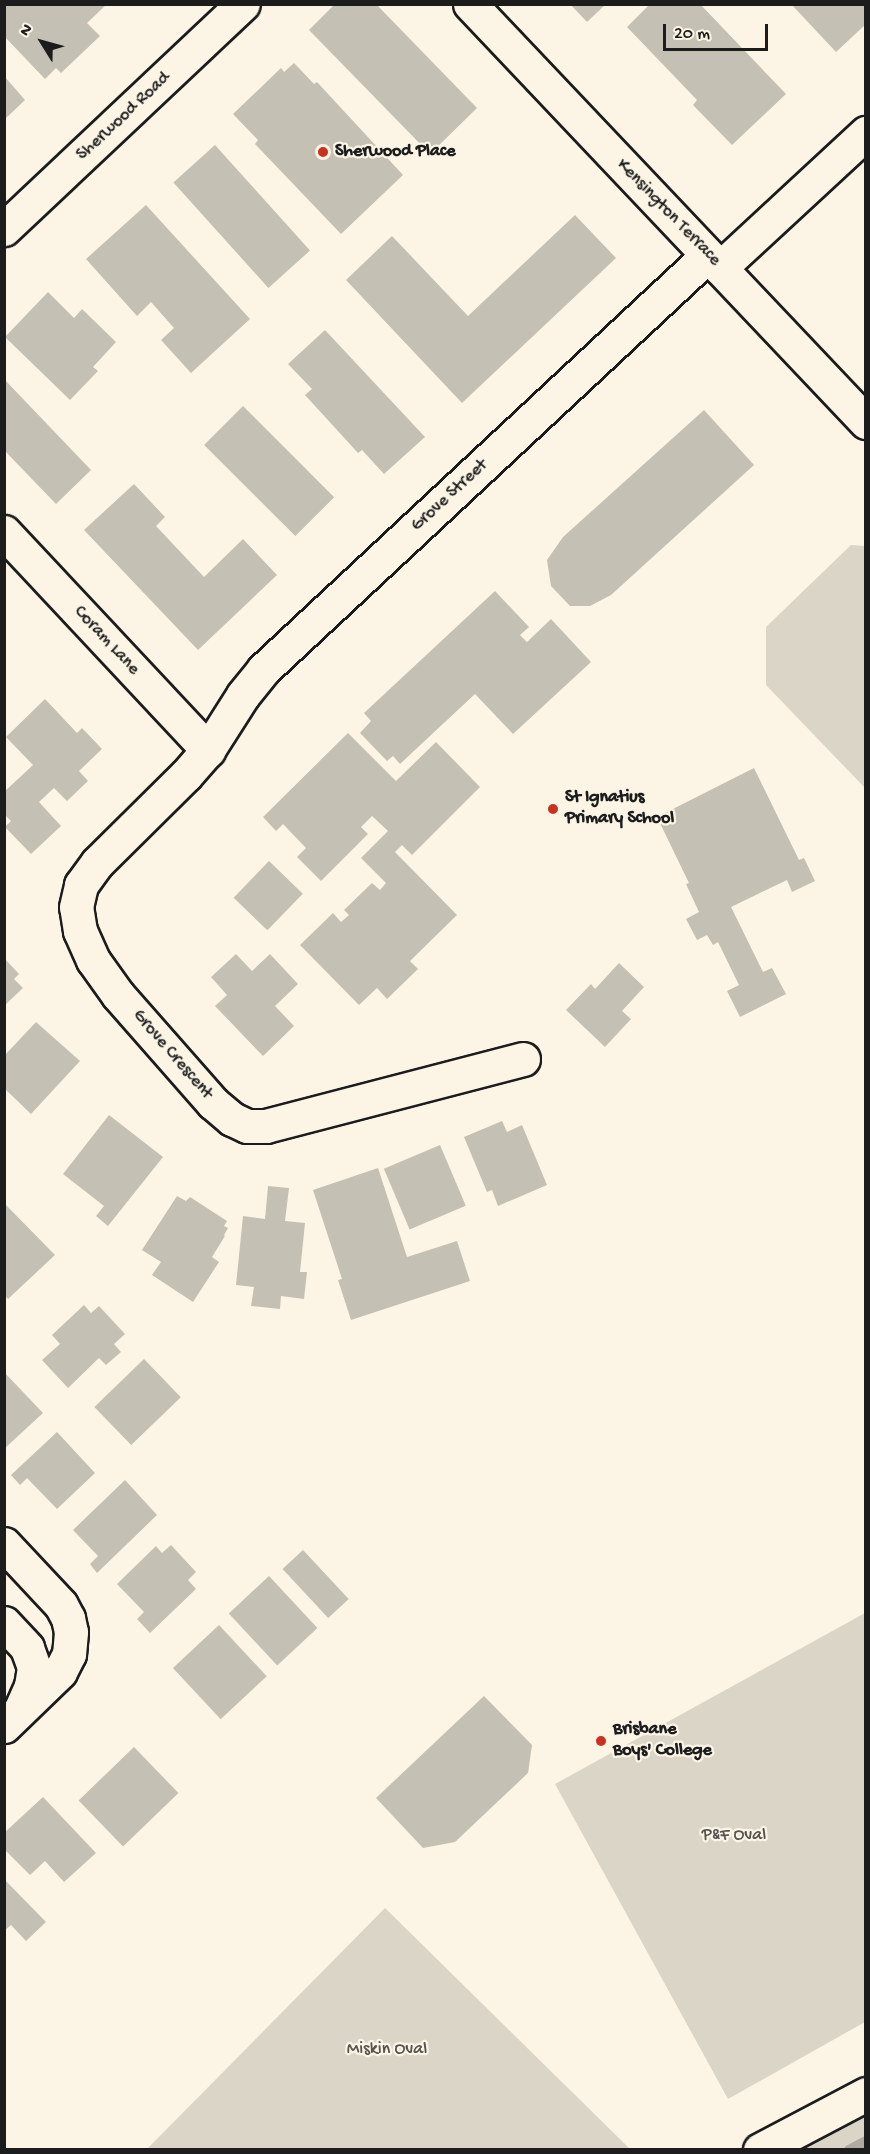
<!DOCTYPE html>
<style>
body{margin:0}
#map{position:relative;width:870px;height:2154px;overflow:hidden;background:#fcf5e5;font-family:"Gochi Hand",sans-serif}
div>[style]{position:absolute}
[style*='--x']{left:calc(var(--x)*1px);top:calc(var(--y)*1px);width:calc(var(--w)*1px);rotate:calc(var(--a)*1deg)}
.green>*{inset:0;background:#dbd5c8}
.stream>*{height:10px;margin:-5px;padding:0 5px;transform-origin:5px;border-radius:5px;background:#b0aba1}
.building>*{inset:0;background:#c4c0b3;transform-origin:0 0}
.roads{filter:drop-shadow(2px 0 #1c1c1c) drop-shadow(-2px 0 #1c1c1c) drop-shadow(0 2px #1c1c1c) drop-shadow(0 -2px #1c1c1c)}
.minor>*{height:33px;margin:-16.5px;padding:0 16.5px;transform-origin:16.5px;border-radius:16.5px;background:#fcf5e5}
.major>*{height:33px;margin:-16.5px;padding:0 16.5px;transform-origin:16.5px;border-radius:16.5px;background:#fcf5e5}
.dots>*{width:16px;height:16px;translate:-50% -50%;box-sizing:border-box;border:3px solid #fcf5e5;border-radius:50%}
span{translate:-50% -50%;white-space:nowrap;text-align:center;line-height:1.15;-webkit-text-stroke:4.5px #fcf5e5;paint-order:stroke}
.street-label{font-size:18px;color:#1c1c1c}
.poi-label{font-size:18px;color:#1c1c1c;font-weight:700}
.left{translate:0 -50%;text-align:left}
.park-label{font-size:18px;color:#555450}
.frame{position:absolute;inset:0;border:6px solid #1c1c1c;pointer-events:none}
.north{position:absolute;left:12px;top:12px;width:60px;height:60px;-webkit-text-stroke:4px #fcf5e5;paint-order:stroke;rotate:307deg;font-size:16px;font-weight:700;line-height:24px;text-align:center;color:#1c1c1c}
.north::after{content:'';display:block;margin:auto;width:21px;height:27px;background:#1c1c1c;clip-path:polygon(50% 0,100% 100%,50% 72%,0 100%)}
.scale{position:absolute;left:663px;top:24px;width:105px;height:27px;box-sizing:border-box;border:3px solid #1c1c1c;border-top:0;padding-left:8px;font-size:18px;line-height:21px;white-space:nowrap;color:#1c1c1c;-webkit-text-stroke:4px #fcf5e5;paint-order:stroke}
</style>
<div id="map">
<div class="green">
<i style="clip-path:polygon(851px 545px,865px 546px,865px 788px,766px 685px,766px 627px)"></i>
<i style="clip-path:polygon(865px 1613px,865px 2022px,728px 2099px,555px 1784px)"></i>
<i style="clip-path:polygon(385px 1908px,630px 2149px,147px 2149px)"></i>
<i style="clip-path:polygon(865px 2117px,865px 2149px,800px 2149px)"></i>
</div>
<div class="stream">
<i style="--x:849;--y:2150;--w:19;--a:-28"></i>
</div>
<div class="building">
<i style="clip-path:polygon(4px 4px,107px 4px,87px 23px,100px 36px,61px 73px,56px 68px,45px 79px,4px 36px)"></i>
<i style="clip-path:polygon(335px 4px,376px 4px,477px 108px,430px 154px,309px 30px)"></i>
<i style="clip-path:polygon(570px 4px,606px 4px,587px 22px)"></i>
<i style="clip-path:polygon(650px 4px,700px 4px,786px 94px,732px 145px,693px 105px,697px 100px,627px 27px)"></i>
<i style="clip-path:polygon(791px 4px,866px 4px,866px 24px,836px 52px)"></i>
<i style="clip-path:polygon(294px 63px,314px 84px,317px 82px,403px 175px,341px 234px,255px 144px,258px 140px,233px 114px,281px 68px,284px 72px)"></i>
<i style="clip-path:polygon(5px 77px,25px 100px,5px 119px)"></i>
<i style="left:215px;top:145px;width:142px;height:56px;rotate:48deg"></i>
<i style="clip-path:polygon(146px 205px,250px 319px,191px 373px,161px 340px,174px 328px,151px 302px,137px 316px,86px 259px)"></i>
<i style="clip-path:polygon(575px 215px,616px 258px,462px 403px,346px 280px,392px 236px,468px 316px)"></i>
<i style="clip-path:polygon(48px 292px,74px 318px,82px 309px,116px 342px,93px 367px,98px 371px,70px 400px,5px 337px)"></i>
<i style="clip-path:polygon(325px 330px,425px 437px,384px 474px,362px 450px,358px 453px,305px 395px,312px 389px,288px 364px)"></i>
<i style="clip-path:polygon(4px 379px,91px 470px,56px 504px,4px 450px)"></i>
<i style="left:243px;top:406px;width:129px;height:55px;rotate:45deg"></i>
<i style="clip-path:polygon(704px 410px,754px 465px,611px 595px,590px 606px,570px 606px,551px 586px,547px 560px,563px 537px)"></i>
<i style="clip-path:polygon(134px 484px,165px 517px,156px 526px,204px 577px,243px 539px,277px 575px,198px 650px,84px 530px)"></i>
<i style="clip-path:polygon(495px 591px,529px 627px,520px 635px,527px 642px,551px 619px,591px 662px,513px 734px,475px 694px,400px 764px,393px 756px,387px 761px,360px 733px,371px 721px,364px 713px)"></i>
<i style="clip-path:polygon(45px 699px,77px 733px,82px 728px,102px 749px,79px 771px,88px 781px,67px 801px,54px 788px,39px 802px,61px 826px,31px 854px,5px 827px,11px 821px,4px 814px,4px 792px,33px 765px,6px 737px)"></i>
<i style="clip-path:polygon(348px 733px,396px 781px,436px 742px,480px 787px,412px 855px,402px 845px,395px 852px,457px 915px,410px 961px,418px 969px,387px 999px,377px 988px,359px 1005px,300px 945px,333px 913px,341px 922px,349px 915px,344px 910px,372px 883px,380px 890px,386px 883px,361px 858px,388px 831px,372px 816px,361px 827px,368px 834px,321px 881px,297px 857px,306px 848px,283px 824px,276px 831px,263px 817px)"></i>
<i style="clip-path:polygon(754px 768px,799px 860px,804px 858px,815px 881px,792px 892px,787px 880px,731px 907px,763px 972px,772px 968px,786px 994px,740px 1017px,727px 991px,739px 985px,718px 942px,713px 945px,707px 935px,697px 940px,686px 919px,699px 912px,686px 884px,689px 883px,657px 817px)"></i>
<i style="left:269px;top:861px;width:47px;height:51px;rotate:44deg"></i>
<i style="clip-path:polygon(236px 954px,252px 971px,270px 954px,298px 984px,275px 1006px,294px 1026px,263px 1056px,215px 1006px,227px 995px,211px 977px)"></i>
<i style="clip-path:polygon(4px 958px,19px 974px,14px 979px,23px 988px,4px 1006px)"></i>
<i style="clip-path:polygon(619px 963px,644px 987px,622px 1011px,631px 1019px,605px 1047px,566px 1010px,591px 984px,595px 989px)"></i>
<i style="clip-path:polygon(36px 1022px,80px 1061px,31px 1114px,4px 1088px,4px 1056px)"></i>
<i style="clip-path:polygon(109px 1115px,163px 1157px,108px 1226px,96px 1216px,104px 1206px,63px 1174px)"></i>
<i style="clip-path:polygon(502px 1121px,507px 1132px,522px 1125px,547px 1185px,498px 1206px,492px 1190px,487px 1192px,464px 1137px)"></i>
<i style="left:440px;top:1145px;width:66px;height:61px;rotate:67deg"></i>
<i style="clip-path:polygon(378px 1168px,407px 1257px,457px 1241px,470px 1281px,351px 1320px,338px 1280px,342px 1279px,313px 1190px)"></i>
<i style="clip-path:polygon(268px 1186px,289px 1188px,285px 1221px,305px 1223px,300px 1272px,307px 1272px,304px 1299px,281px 1296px,280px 1309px,251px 1306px,254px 1287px,236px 1285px,243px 1216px,265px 1219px)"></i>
<i style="clip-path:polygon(177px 1196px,186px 1201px,190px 1197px,227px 1221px,224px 1226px,228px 1228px,224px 1235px,225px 1236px,212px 1257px,219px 1262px,193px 1302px,152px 1275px,161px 1262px,142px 1250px)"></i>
<i style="clip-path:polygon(4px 1203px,55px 1255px,8px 1299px,4px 1295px)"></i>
<i style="clip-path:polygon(84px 1305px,91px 1313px,99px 1306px,125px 1334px,114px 1344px,121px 1352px,106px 1365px,99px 1358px,68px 1388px,42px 1360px,60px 1344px,52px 1335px)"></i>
<i style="left:144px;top:1359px;width:53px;height:69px;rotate:46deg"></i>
<i style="clip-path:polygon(4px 1372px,43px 1413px,4px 1449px)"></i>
<i style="clip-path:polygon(57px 1432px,95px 1473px,57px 1509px,27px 1478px,20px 1485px,11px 1475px)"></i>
<i style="clip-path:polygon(125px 1480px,157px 1515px,97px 1573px,90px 1564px,98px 1556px,73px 1530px)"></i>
<i style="clip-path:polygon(171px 1545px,196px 1572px,188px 1580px,196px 1589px,150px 1633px,137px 1619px,144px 1612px,117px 1584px,156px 1546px,162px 1553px)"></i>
<i style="left:303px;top:1550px;width:67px;height:28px;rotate:47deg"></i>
<i style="left:269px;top:1576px;width:71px;height:55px;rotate:47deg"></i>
<i style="left:219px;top:1625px;width:70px;height:63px;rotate:47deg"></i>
<i style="clip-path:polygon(484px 1696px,532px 1745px,528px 1773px,455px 1842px,423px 1848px,376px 1798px)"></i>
<i style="left:134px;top:1747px;width:64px;height:77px;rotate:46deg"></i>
<i style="clip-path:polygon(43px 1797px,96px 1853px,64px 1882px,45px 1861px,30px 1875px,4px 1849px,4px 1833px)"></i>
<i style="clip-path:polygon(4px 1879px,46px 1922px,26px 1941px,11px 1925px,4px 1931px)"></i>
</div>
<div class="roads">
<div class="minor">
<i style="--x:470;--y:4;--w:576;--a:46.55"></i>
<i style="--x:720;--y:268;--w:199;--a:-42.8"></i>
<i style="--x:4;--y:532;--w:299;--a:46.9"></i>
<i style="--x:523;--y:1059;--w:266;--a:165.4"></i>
<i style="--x:266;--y:1126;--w:19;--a:180"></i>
<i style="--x:247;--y:1126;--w:17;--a:-155"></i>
<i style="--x:232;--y:1119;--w:25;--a:-140"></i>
<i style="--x:213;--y:1103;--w:144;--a:-131.3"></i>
<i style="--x:118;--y:995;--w:43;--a:-125.5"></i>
<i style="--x:93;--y:960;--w:32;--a:-114"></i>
<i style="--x:80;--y:931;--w:24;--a:-99"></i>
<i style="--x:76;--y:907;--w:23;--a:-77"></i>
<i style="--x:81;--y:885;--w:27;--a:-54"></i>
<i style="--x:97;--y:863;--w:125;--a:-44.7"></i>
<i style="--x:186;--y:775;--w:33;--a:-49"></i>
<i style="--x:208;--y:750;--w:65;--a:-57.5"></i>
<i style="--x:243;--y:695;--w:32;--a:-51"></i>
<i style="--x:263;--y:670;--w:608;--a:-43"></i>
<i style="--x:4;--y:1544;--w:83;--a:46.9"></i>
<i style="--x:61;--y:1605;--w:15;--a:62"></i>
<i style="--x:68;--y:1618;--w:14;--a:78"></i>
<i style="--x:71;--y:1632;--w:22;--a:95"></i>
<i style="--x:69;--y:1654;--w:20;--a:117"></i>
<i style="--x:60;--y:1672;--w:78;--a:136"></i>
<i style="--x:4;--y:1623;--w:34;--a:47"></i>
<i style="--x:27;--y:1648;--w:20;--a:70"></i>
<i style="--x:34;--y:1667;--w:19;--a:99"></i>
<i style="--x:31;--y:1686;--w:24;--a:114"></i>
<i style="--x:760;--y:2150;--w:120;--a:-27.8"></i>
</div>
<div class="major">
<i style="--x:4;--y:229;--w:328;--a:-43.3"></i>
</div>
</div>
<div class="dots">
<i style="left:323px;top:152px;background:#c8321e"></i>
<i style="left:553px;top:809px;background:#c8321e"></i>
<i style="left:601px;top:1741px;background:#c8321e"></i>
</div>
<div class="street-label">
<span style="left:124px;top:117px;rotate:-43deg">Sherwood Road</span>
<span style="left:668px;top:213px;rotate:46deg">Kensington Terrace</span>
<span style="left:450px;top:496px;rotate:-43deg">Grove Street</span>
<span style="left:106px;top:641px;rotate:47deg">Coram Lane</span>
<span style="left:172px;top:1055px;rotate:49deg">Grove Crescent</span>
</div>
<div class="poi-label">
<span class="left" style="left:335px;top:152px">Sherwood Place</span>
<span class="left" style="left:565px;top:809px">St Ignatius<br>Primary School</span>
<span class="left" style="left:613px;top:1741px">Brisbane<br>Boys' College</span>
</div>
<div class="park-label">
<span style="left:734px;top:1836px">P&amp;F Oval</span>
<span style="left:387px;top:2050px">Miskin Oval</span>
</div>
<div class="frame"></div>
<div class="north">N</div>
<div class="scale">20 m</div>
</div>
